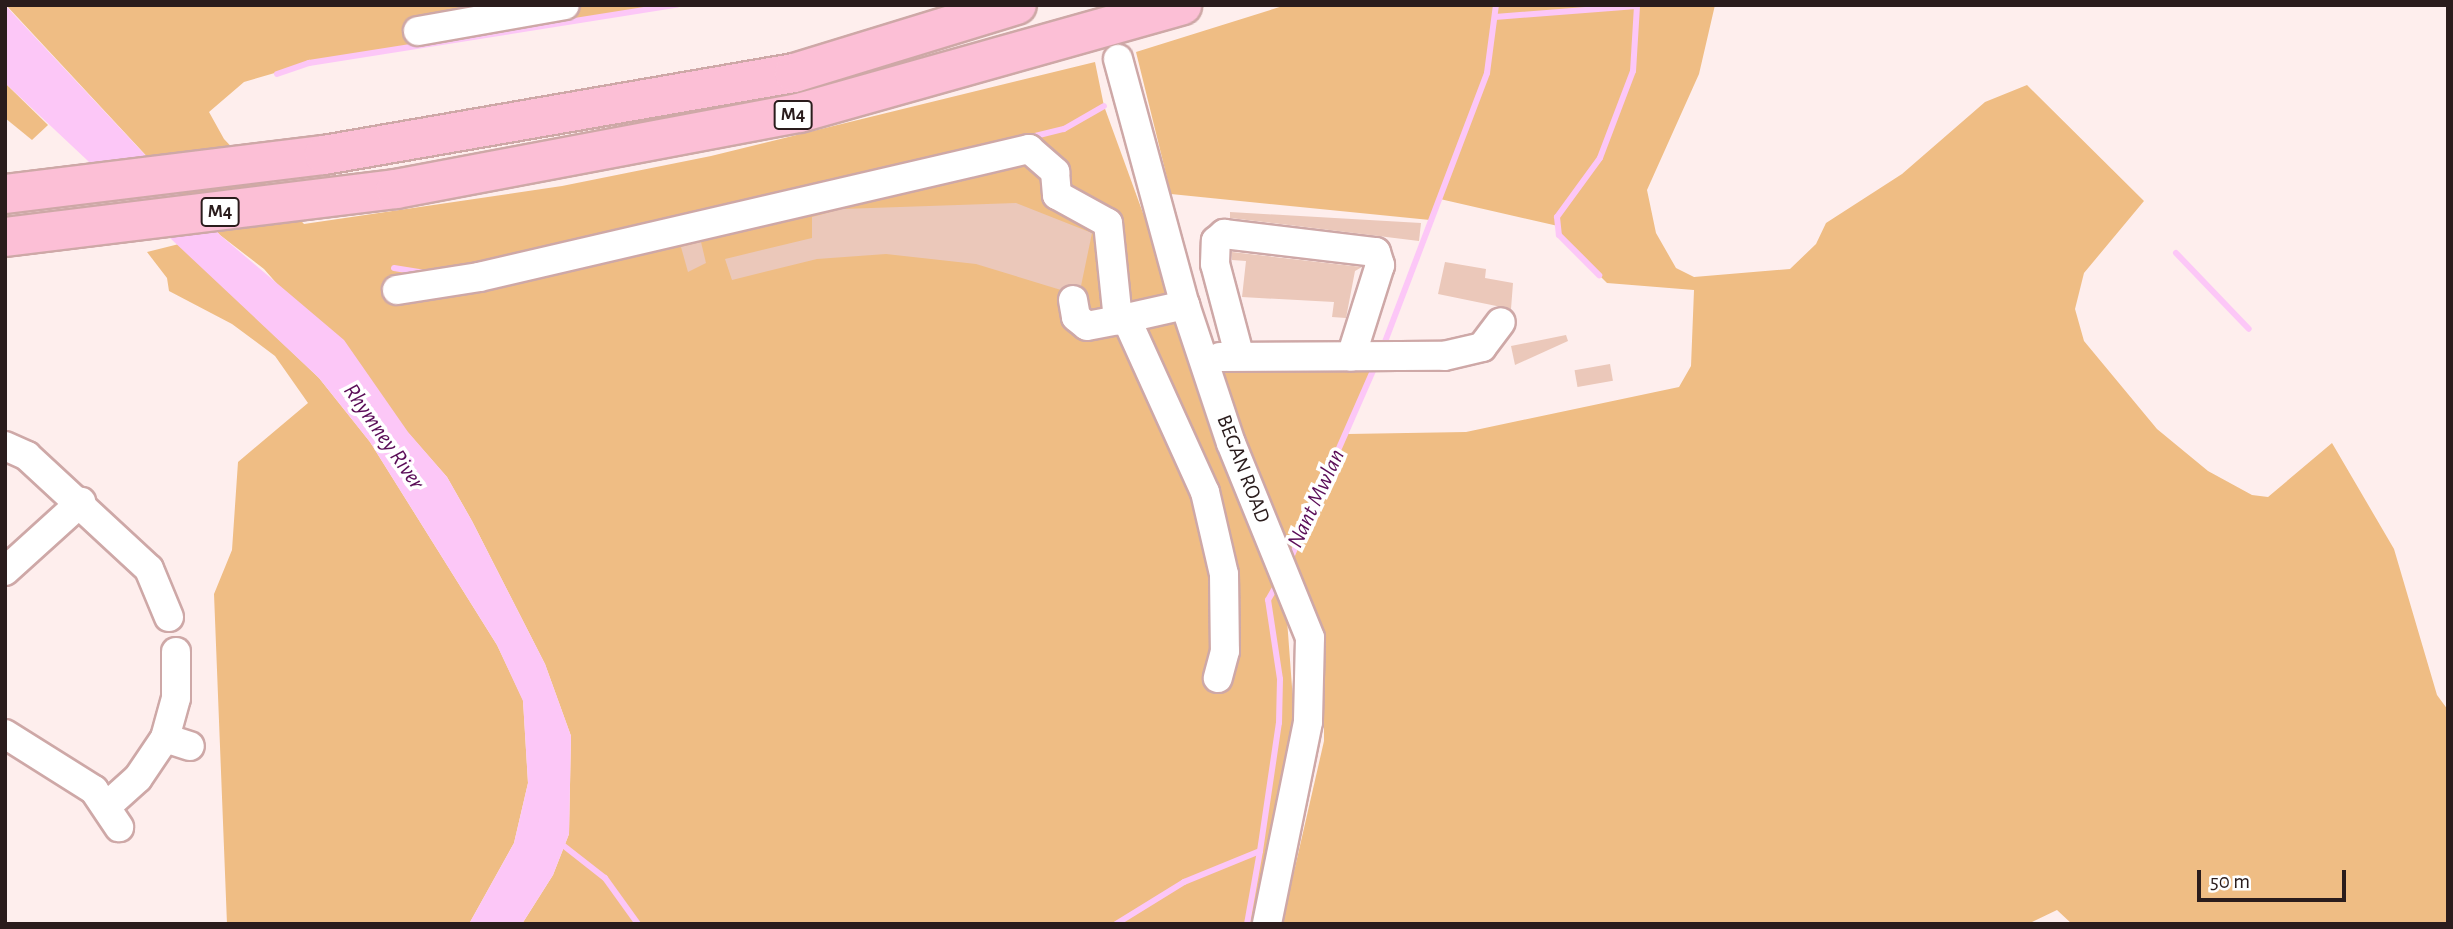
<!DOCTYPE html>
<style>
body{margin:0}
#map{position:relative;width:2453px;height:929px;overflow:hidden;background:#feeeed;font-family:"Alegreya Sans",sans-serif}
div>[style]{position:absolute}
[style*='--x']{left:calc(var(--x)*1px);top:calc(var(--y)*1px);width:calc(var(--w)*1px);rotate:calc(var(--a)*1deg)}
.green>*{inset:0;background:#efbd84}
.water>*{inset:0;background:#fcc7f7}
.stream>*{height:6px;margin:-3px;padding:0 3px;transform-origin:3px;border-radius:3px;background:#fcc7f7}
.building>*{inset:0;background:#ebc8ba;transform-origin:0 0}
.roads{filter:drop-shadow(2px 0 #cea8a7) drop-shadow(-2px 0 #cea8a7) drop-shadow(0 2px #cea8a7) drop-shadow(0 -2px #cea8a7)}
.minor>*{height:28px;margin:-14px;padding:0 14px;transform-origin:14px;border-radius:14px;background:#fff}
.highway>*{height:38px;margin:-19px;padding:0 19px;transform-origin:19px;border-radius:19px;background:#fcbfd6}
span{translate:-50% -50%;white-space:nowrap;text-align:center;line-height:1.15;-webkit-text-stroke:7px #fff;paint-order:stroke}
.shield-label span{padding:2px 5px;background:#fff;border:2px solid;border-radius:5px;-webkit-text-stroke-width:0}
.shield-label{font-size:19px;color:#2a1c1c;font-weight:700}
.street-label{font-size:21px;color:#2a1c1c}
.water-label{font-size:23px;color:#5a0c57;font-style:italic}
.frame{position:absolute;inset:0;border:7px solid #2a1c1c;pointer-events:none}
.scale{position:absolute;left:2197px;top:870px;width:149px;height:32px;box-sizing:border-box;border:4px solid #2a1c1c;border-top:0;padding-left:9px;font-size:21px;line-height:24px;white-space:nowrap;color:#2a1c1c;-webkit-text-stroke:5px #fff;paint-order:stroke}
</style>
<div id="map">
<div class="green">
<i style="clip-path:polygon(6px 5px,677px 5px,309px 63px,244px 82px,209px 112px,224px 139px,304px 224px,562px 186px,711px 156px,1095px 62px,1104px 106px,1286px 606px,1296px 741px,1257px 924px,522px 924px,553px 875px,569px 834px,571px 736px,545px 664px,472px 521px,447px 477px,264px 269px,220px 235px)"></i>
<i style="clip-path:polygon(1286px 5px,1715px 5px,1699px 74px,1647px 190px,1656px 233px,1676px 268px,1694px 277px,1790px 269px,1816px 244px,1826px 223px,1902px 174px,1985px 102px,2027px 85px,2144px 201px,2084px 273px,2075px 309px,2084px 341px,2157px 429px,2208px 471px,2252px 495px,2268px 497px,2332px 443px,2394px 549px,2437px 695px,2448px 710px,2448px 924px,2072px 924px,2057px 910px,2028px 924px,1282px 924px,1324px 741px,1324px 671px,1321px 639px,1218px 376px,1229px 359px,1376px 364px,1348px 434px,1466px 432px,1679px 387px,1691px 366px,1694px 290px,1607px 283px,1559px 235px,1558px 226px,1440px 199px,1430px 220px,1171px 194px,1136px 52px)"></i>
<i style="clip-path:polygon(5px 83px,48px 125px,32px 140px,5px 118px)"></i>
<i style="clip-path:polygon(179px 244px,319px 378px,370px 442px,497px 645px,523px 700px,528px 783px,514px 843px,469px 924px,227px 924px,214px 594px,232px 550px,238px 462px,308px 403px,275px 356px,232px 324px,169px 291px,167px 278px,147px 252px)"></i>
</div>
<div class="water">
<i style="clip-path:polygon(5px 5px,220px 235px,344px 340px,408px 432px,447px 477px,472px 521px,545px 664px,571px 736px,569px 834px,553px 875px,522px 924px,469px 924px,514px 843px,528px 783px,523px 701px,497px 645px,370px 442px,319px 378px,5px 83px)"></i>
</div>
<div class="stream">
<i style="--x:1495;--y:17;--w:142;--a:-4.4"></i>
<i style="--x:1637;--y:6;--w:65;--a:93.5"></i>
<i style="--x:1633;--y:71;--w:93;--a:110.8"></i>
<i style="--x:1600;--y:158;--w:73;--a:126.1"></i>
<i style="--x:1557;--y:217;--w:18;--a:84"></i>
<i style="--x:1559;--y:235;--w:57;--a:45"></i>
<i style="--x:277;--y:74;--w:34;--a:-19"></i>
<i style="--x:309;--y:63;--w:373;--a:-9"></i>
<i style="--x:1027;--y:138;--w:38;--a:-14"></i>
<i style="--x:1064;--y:129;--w:46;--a:-29.9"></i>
<i style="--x:2176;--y:253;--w:105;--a:46.2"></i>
<i style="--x:394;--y:268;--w:33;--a:9"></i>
<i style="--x:1383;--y:347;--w:293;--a:-69.2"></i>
<i style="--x:1487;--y:73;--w:69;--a:-82.5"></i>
<i style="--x:1289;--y:562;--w:216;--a:-66.3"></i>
<i style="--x:564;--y:846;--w:52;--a:38"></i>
<i style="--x:605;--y:878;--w:57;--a:54.3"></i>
<i style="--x:1116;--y:924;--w:80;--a:-31.7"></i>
<i style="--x:1184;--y:882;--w:82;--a:-22.2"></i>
<i style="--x:1260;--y:851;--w:129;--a:-81.6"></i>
<i style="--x:1279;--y:723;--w:44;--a:-88.7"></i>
<i style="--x:1280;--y:679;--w:80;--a:-98.6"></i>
<i style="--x:1268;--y:600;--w:22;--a:-60"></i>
<i style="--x:1247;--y:924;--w:74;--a:-79.9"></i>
</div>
<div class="building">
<i style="clip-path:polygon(1016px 203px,1092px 233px,1081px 286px,1061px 290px,976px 264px,886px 254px,817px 259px,732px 280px,725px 259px,812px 238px,812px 217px,842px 209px)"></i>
<i style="clip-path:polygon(1230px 212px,1421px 223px,1419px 241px,1230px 218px)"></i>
<i style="clip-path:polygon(701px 242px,706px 263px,688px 272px,681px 247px)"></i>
<i style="clip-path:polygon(1232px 252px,1362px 267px,1355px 271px,1346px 318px,1332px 317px,1334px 302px,1242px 297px,1246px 261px,1232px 260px)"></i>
<i style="clip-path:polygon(1445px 262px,1486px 269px,1485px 278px,1513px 283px,1511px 309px,1438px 294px)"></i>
<i style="clip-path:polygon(1566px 335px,1568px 341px,1515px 365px,1511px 346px)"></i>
<i style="left:1610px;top:364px;width:17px;height:36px;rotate:80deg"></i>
</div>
<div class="roads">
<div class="minor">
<i style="--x:418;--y:31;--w:149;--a:-10"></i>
<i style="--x:1118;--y:59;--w:255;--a:74.8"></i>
<i style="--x:1185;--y:305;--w:145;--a:71.6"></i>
<i style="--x:1231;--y:443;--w:210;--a:67.9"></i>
<i style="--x:1310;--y:638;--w:84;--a:91.4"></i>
<i style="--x:1308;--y:722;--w:206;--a:101.5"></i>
<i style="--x:397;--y:290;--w:83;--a:-9"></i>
<i style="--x:479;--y:277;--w:565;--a:-13.1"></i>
<i style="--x:1029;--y:149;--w:35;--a:41"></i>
<i style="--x:1055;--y:172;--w:23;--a:85"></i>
<i style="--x:1057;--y:195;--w:58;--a:28.8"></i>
<i style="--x:1108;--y:223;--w:98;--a:84.1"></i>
<i style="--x:1118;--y:320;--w:69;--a:-12.6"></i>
<i style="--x:1073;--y:300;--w:17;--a:80"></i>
<i style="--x:1076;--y:317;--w:14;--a:39"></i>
<i style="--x:1087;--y:326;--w:32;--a:-11"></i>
<i style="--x:1126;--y:318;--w:191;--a:65.6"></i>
<i style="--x:1205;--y:492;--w:84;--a:77"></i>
<i style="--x:1224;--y:574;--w:77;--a:89.3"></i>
<i style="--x:1225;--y:651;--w:28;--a:105"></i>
<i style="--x:1239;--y:354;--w:93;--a:-104.9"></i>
<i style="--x:1215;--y:264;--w:23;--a:-88"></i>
<i style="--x:1216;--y:241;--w:11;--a:-41"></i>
<i style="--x:1224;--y:234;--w:153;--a:6.8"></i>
<i style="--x:1376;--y:252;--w:14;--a:73"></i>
<i style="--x:1380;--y:265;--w:96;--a:107.5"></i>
<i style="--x:1220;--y:357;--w:224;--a:-0.3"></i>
<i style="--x:1444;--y:356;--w:39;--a:-13"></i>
<i style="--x:1482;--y:347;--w:31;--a:-53"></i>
<i style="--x:5;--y:446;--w:24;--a:24"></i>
<i style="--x:27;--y:456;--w:166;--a:42.8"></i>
<i style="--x:149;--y:569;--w:52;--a:67.4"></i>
<i style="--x:5;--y:571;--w:103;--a:-42.2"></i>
<i style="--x:5;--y:734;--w:105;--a:32.2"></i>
<i style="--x:94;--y:790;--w:45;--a:56"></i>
<i style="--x:165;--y:738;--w:26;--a:18"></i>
<i style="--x:108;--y:805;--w:40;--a:-42"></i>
<i style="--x:138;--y:778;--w:48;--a:-56"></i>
<i style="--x:165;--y:738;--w:41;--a:-74.6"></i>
<i style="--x:176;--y:698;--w:46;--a:-90"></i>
</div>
<div class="highway">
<i style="--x:5;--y:194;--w:321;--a:-7"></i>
<i style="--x:324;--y:155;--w:477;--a:-9.9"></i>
<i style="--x:794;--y:73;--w:233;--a:-17"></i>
<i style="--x:5;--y:237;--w:394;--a:-7"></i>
<i style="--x:396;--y:189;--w:410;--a:-10.7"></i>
<i style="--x:799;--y:113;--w:398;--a:-15.7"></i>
</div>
</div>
<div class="shield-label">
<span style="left:793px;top:115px">M4</span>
<span style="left:220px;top:212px">M4</span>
</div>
<div class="street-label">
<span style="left:1243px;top:469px;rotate:69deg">BEGAN ROAD</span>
</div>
<div class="water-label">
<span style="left:383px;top:437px;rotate:55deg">Rhymney River</span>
<span style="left:1317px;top:499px;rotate:-65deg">Nant Mwlan</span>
</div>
<div class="frame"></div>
<div class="scale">50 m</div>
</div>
